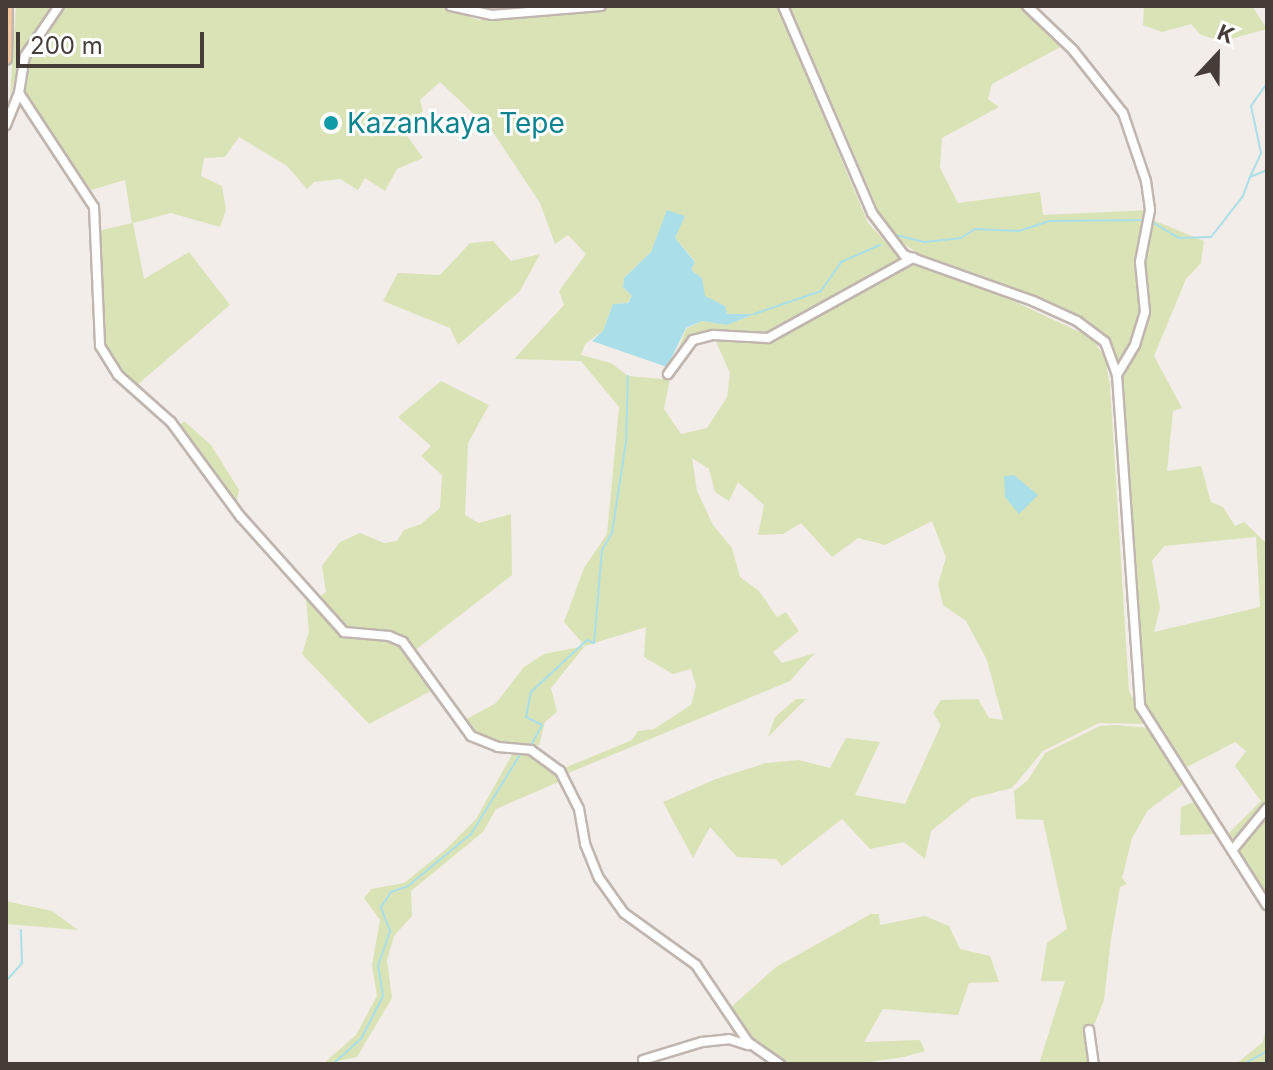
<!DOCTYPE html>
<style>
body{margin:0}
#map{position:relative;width:1273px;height:1070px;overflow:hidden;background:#f3ede9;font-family:Inter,sans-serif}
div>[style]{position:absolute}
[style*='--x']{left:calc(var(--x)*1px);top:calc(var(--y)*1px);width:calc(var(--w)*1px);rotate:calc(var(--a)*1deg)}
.green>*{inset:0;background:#d9e3b5}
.water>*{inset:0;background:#aadfea}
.stream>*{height:2px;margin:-1px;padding:0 1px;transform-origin:1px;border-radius:1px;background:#aadfea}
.roads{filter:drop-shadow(2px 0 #c0b6af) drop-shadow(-2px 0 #c0b6af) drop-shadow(0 2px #c0b6af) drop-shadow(0 -2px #c0b6af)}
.minor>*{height:8px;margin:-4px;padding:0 4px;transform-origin:4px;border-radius:4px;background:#fff}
.major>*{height:10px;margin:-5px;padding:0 5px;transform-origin:5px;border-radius:5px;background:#f5c89f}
.dots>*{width:22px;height:22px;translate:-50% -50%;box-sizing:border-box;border:4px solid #fff;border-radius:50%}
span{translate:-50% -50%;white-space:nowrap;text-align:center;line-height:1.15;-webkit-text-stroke:6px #fff;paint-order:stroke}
.culture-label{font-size:28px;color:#0d838f}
.left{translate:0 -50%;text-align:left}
.frame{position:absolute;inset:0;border:8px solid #463d38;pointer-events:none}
.north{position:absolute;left:1177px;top:16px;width:80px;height:80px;-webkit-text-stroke:6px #fff;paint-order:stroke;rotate:22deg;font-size:22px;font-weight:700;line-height:32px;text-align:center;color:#463d38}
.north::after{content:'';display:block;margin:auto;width:28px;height:36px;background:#463d38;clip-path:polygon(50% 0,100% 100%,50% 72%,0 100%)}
.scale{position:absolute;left:16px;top:32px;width:188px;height:36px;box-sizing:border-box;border:4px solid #463d38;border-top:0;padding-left:10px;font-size:24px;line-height:28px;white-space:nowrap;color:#463d38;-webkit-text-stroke:6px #fff;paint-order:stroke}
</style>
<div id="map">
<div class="green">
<i style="clip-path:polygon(16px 6px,55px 6px,22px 55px,10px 97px)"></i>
<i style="clip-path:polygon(62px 6px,440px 6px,478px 20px,612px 6px,777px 6px,868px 223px,902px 260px,768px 336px,712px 333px,692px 338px,670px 369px,686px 329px,702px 321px,727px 325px,754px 314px,726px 314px,725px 306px,704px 296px,702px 278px,691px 270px,695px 261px,675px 238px,684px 216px,667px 211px,651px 252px,624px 278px,623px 287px,632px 296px,627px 303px,613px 304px,603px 331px,585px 344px,581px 355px,611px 363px,628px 376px,663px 379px,671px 373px,664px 409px,681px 434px,707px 428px,727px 397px,730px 373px,714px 337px,769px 341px,912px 264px,988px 289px,1092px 338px,1105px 358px,1110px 385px,1129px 691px,1147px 724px,1099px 723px,1043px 751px,1012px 788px,972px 798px,931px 831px,925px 859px,904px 842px,870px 849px,842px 819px,782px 866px,776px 859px,737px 857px,710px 827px,693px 858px,663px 802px,716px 779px,766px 763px,799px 760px,830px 768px,846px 738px,880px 742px,855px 795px,905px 804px,941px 725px,933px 713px,941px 700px,978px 699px,989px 718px,1003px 720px,987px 660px,966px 621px,943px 605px,938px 584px,946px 558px,932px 521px,885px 545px,858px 538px,832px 557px,801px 523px,783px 534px,758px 535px,764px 505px,738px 482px,729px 501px,715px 492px,709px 469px,692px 458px,697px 491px,713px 525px,732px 548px,740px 577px,759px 591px,777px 617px,786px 612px,799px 631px,773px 652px,782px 663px,815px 653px,790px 681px,566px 774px,562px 769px,632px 740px,638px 731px,654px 729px,691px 705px,696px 686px,691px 669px,673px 674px,644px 657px,646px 627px,585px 646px,551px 688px,557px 712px,545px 722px,539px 745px,499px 745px,472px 734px,463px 721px,496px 703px,524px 667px,544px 654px,585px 646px,564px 622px,584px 568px,607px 534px,619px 407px,581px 361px,514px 359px,564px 305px,559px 291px,586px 254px,568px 235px,555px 244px,540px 203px,493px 132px,440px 82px,420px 100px,423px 111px,402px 129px,423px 158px,397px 169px,385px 191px,365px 178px,358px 190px,340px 179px,314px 182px,307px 189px,287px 166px,239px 137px,225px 157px,204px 158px,201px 176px,222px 186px,226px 210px,220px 227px,171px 213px,133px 223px,144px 279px,189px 252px,230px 305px,136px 386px,119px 372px,102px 346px,97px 304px,98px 231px,132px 223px,125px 180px,91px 190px,21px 93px,28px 58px)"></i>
<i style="clip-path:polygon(790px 6px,1025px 6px,1064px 45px,992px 84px,988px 99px,999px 107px,942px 138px,940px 168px,958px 203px,1040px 192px,1043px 215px,1148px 210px,1136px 263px,1143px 312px,1119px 366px,1112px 344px,1087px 320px,923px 257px,898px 240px,881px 216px)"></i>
<i style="clip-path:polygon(1144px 6px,1252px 6px,1267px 29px,1223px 41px,1201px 35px,1191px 24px,1162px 32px,1143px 25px)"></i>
<i style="clip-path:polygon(evenodd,1150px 219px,1204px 241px,1201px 263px,1186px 279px,1154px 356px,1182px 408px,1173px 411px,1167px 471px,1201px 466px,1211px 502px,1223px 507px,1235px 526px,1244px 522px,1267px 544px,1267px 801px,1235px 842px,1229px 833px,1261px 801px,1235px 766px,1246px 751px,1235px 742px,1187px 767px,1146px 705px,1139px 673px,1122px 371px,1148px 313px,1143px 262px,1150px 219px,1256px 537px,1260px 607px,1154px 632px,1160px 608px,1152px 561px,1164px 546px,1256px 537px)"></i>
<i style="clip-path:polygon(493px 241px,511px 261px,540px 254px,520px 291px,458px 345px,450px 328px,383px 301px,398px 273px,440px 275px,470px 243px)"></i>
<i style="clip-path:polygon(441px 381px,489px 405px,468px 443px,465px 515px,479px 523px,511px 514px,512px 575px,414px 651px,405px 639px,389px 631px,344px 629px,316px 600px,326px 592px,322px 566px,340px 542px,360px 533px,384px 543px,397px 541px,404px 530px,421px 524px,440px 508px,442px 475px,421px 456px,431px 446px,398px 417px)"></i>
<i style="clip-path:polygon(184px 421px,211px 445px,239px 490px,236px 507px,178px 427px)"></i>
<i style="clip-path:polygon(306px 599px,342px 635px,401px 644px,431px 691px,369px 724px,302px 654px,309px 632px)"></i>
<i style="clip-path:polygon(796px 699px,806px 699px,768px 737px,775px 717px)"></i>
<i style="clip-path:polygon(1116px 725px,1150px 728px,1185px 783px,1148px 810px,1132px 838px,1122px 878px,1127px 884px,1120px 887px,1111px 939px,1104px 1000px,1095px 1023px,1085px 1029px,1090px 1064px,1039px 1064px,1065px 981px,1041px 981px,1047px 943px,1067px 929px,1043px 820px,1016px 819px,1014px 791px,1028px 780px,1045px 753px,1100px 726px)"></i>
<i style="clip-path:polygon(514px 751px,531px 753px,561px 781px,496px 809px,483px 832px,411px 891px,412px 916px,394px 936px,387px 960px,392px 998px,357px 1057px,323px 1064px,356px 1035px,377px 996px,372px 965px,380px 920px,364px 898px,371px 889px,404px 883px,445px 850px,476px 819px)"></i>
<i style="clip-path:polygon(1196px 801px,1217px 834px,1180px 835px,1181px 807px)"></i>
<i style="clip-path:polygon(1267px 808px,1267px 892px,1265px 893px,1237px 847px)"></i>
<i style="clip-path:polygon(6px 901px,52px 911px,78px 930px,6px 924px)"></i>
<i style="clip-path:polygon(871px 914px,879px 914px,880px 925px,925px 916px,949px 926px,960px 949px,990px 956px,999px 982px,969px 983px,958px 1015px,883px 1009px,864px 1042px,920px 1040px,925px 1051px,904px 1057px,855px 1064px,789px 1064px,753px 1042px,731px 1007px,776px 967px)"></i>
<i style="clip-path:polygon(1267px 1023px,1267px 1064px,1236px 1064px,1263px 1042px)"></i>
</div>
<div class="water">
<i style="clip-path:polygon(667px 210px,685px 216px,675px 238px,695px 262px,691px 270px,702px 278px,705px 296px,725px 306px,727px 314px,754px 314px,727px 325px,702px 321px,686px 328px,667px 367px,592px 341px,603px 331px,613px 304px,628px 303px,632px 296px,623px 287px,624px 278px,651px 252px)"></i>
<i style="clip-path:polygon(1014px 475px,1038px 495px,1019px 514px,1005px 497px,1004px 476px)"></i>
</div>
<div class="stream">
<i style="--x:1250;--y:177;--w:26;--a:-65"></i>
<i style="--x:1261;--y:153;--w:48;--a:-102"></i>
<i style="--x:1251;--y:106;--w:28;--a:-55"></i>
<i style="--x:1152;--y:222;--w:31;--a:31"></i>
<i style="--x:1179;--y:238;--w:32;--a:-2"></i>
<i style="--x:1211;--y:237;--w:52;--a:-52"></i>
<i style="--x:1243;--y:196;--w:20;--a:-70"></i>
<i style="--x:1250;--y:177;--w:18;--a:-22"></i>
<i style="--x:896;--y:235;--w:29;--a:14"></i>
<i style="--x:924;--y:242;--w:37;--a:-6"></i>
<i style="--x:961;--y:238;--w:17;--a:-33"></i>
<i style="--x:975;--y:229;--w:44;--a:2.6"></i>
<i style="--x:1019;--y:231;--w:33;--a:-18"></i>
<i style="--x:1050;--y:221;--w:96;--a:-0.6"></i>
<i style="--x:754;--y:314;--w:71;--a:-18.9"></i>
<i style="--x:821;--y:291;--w:35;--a:-55"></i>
<i style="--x:841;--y:262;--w:43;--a:-23.6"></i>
<i style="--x:530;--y:747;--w:25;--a:-61"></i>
<i style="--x:542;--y:725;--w:18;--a:-153"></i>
<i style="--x:526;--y:717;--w:25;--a:-79"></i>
<i style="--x:531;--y:692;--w:76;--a:-42.9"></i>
<i style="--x:587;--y:640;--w:8;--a:23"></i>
<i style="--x:594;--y:643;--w:93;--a:-85.1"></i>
<i style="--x:602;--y:550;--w:20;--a:-60"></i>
<i style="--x:612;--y:533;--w:92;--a:-81.3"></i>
<i style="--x:626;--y:442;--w:66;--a:-88.3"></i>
<i style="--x:6;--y:981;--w:24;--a:-48"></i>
<i style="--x:22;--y:963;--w:33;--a:-92"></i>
<i style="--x:333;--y:1064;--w:38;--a:-42"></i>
<i style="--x:361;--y:1039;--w:48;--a:-62.9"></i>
<i style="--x:383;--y:996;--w:30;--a:-99"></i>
<i style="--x:378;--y:966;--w:37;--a:-71"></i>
<i style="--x:390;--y:931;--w:26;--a:-111"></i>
<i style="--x:381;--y:907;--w:18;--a:-56"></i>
<i style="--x:391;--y:892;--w:18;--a:-19"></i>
<i style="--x:408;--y:886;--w:82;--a:-39.5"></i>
<i style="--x:471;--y:834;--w:95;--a:-58.3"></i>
<i style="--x:1244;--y:1064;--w:26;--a:-29"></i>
</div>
<div class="roads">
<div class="minor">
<i style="--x:451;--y:6;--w:42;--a:12.4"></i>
<i style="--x:492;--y:15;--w:109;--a:-4.7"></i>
<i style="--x:783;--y:6;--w:225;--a:66.7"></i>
<i style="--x:872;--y:213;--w:53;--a:52.7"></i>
<i style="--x:904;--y:255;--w:137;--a:19.6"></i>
<i style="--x:1033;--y:301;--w:48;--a:24.4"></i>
<i style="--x:1077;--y:321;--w:35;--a:37"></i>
<i style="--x:1105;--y:342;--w:35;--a:70"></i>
<i style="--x:1117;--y:375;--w:332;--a:86"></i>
<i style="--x:1140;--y:706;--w:236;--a:57.5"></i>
<i style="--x:1027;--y:6;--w:64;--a:43.7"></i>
<i style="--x:1073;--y:50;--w:80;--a:51.6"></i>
<i style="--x:1123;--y:113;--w:72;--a:71.3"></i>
<i style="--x:1146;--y:181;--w:29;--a:82"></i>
<i style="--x:1150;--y:210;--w:53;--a:100.9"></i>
<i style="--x:1140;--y:262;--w:50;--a:84.3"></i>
<i style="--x:1145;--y:312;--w:34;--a:107"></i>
<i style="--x:1135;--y:345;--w:35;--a:121"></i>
<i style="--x:19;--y:93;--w:37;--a:-81"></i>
<i style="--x:25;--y:56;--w:60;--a:-55.8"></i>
<i style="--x:6;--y:125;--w:35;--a:-68"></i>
<i style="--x:19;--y:93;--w:136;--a:56.7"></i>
<i style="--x:94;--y:207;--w:139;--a:87.5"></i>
<i style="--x:100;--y:346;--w:34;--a:58"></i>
<i style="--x:118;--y:375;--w:71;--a:41.6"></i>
<i style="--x:171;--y:422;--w:117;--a:53.7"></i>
<i style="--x:240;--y:516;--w:156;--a:48.1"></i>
<i style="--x:344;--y:632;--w:45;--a:5.1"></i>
<i style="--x:389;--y:636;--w:15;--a:23"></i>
<i style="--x:403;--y:642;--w:116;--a:54.1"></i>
<i style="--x:471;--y:736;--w:29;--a:22"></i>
<i style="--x:498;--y:747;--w:33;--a:5"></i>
<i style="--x:531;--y:750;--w:36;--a:36"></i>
<i style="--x:560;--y:771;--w:42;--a:63.4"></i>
<i style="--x:579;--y:809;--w:36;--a:80"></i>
<i style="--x:585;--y:844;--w:37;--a:68"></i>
<i style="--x:599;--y:878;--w:43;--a:54.5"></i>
<i style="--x:624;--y:913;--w:89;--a:35.8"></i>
<i style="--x:696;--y:965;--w:93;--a:56"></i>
<i style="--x:748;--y:1042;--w:39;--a:35"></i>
<i style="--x:668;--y:374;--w:42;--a:-53.7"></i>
<i style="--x:693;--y:340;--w:21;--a:-14"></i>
<i style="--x:713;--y:335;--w:55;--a:3.1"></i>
<i style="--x:768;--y:338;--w:166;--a:-28.9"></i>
<i style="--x:1234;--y:848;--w:52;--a:-50.5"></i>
<i style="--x:1089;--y:1030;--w:34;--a:82"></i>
<i style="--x:643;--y:1060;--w:62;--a:-17"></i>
<i style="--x:702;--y:1042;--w:27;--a:-6"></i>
<i style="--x:729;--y:1039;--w:20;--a:18"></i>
</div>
<div class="major">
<i style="--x:6;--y:59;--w:53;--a:-88.9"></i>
</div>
</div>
<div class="dots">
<i style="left:331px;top:123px;background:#0f9aa8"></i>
</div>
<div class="culture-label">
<span class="left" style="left:347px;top:123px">Kazankaya Tepe</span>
</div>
<div class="frame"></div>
<div class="north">K</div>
<div class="scale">200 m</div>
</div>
